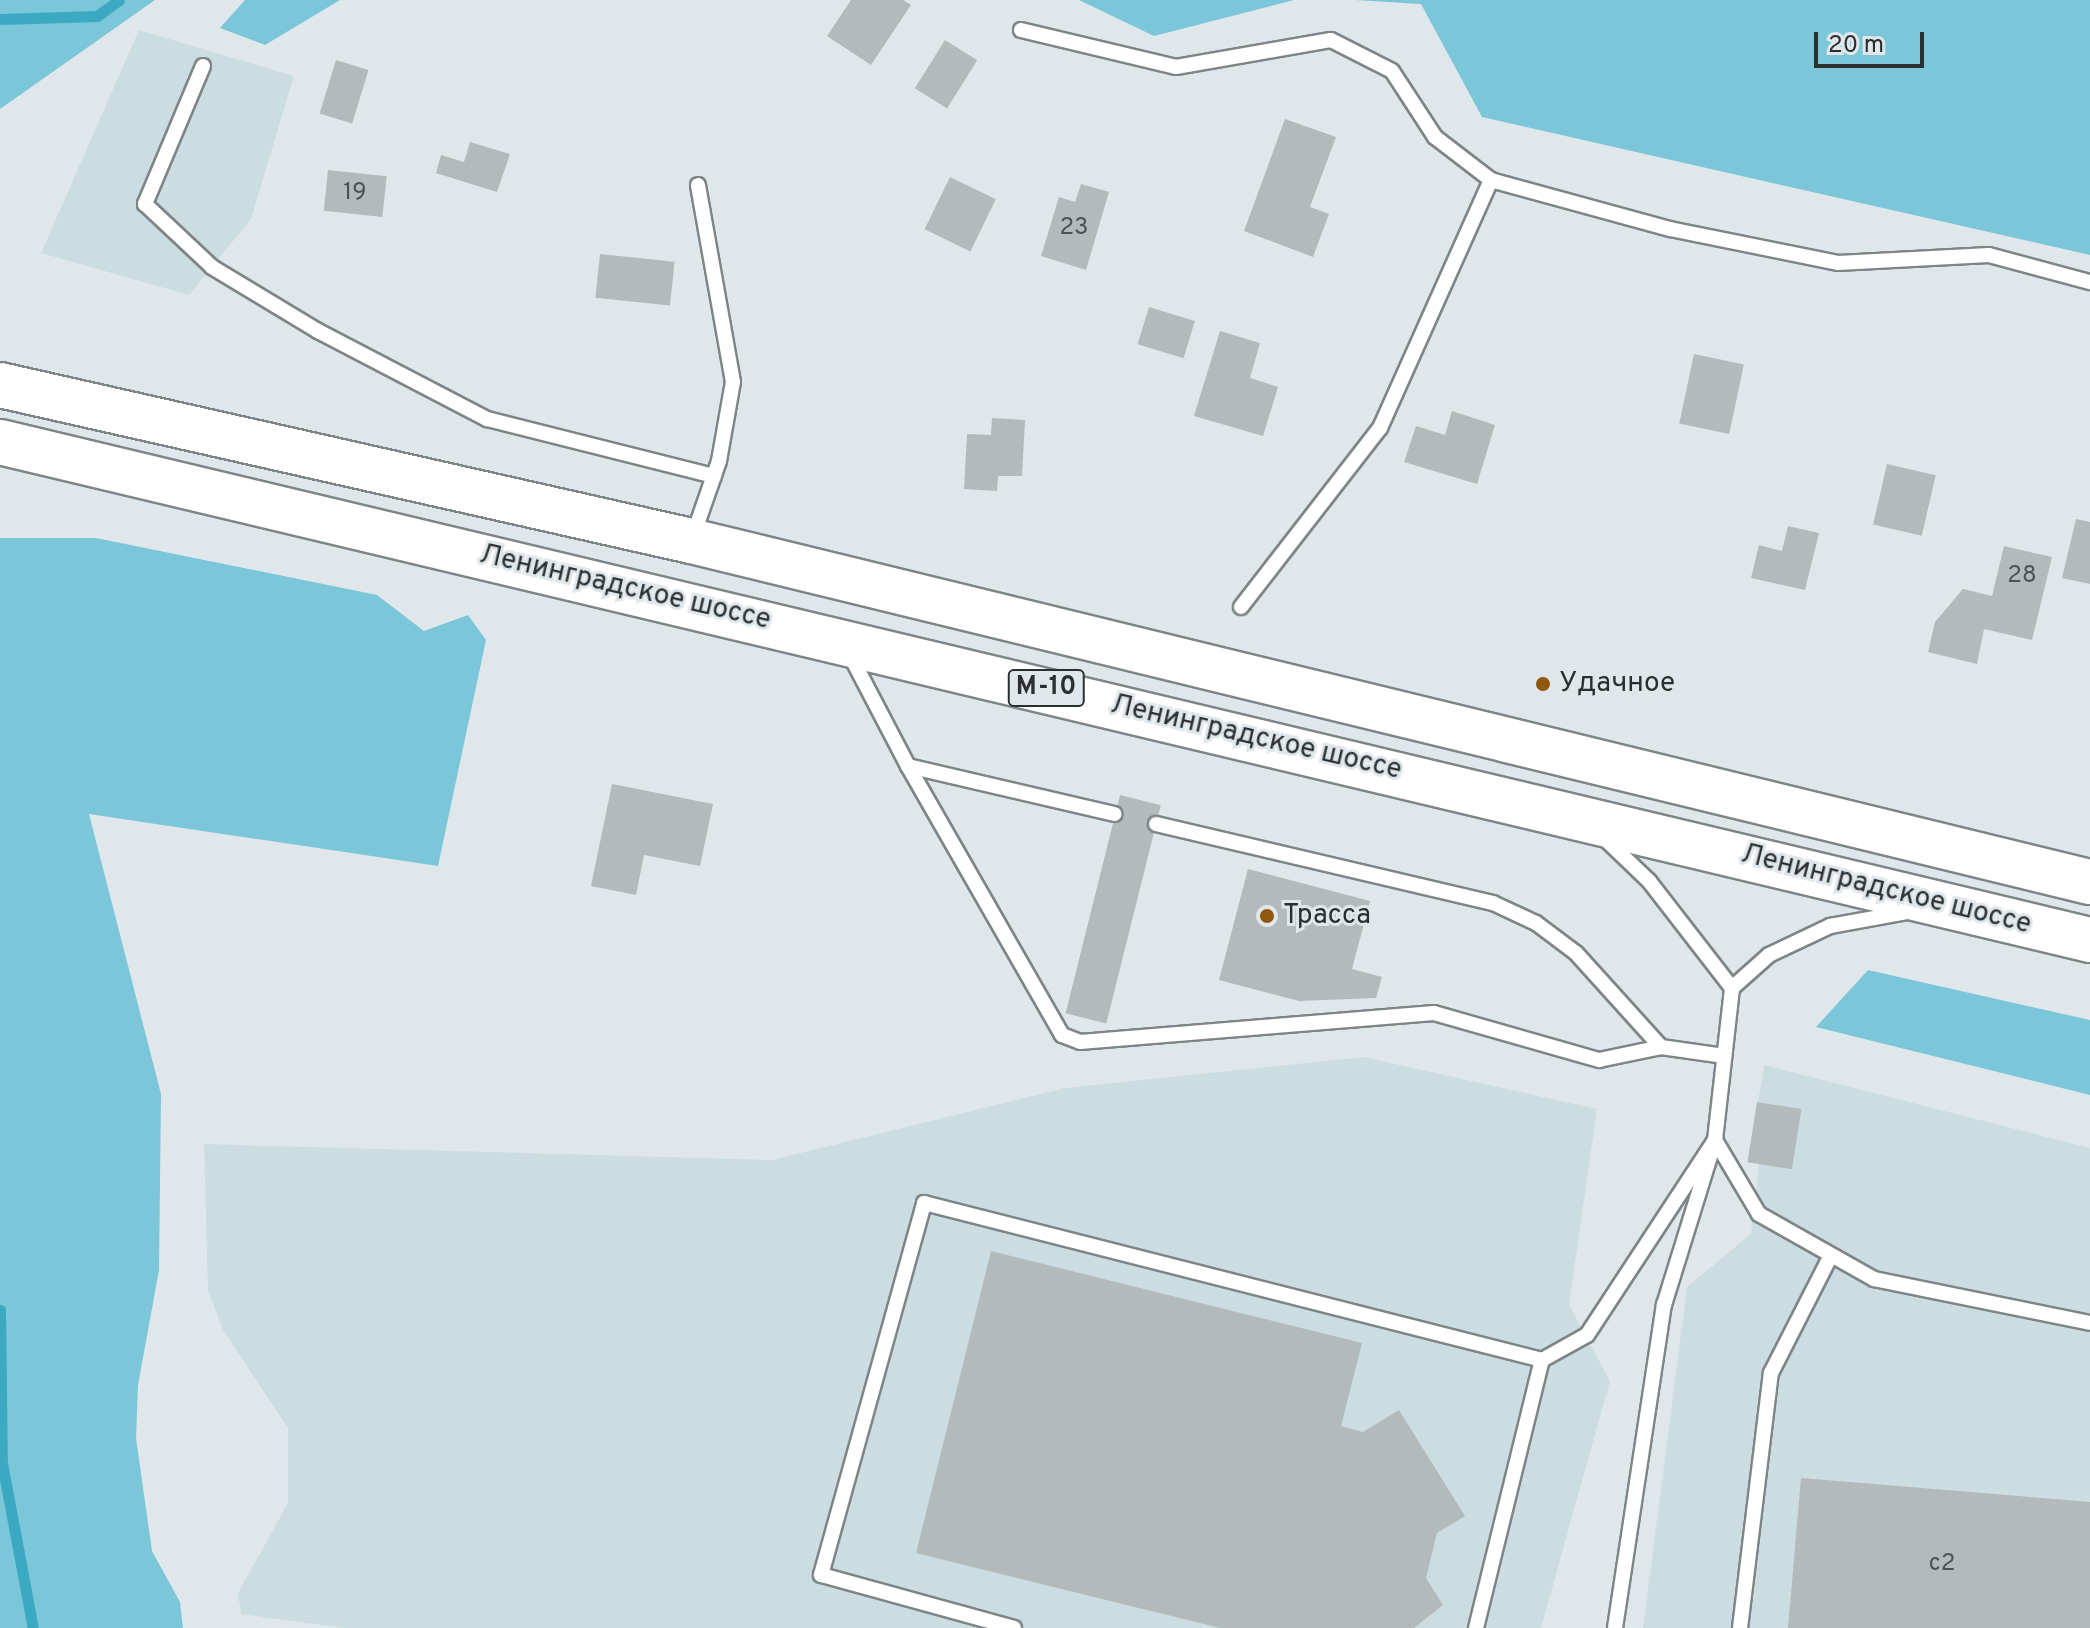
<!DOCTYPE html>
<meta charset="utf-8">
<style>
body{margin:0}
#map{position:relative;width:2090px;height:1628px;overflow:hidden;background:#e0e7ea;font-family:Overpass,sans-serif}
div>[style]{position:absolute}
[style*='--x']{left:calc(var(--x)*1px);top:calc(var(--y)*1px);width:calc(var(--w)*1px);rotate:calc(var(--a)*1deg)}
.built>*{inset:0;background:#ccdde1}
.green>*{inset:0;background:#7bc6d9}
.stream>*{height:11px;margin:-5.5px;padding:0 5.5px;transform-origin:5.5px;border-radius:5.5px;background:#3aa9c1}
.building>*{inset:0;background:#b3babc;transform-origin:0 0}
.roads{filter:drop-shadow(2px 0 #7e8587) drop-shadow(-2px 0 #7e8587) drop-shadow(0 2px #7e8587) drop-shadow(0 -2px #7e8587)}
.service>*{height:14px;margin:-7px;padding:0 7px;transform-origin:7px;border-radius:7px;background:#fff}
.trunk>*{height:44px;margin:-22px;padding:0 22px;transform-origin:22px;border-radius:22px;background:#fff}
.dots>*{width:22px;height:22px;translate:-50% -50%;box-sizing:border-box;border:4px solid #e0e7ea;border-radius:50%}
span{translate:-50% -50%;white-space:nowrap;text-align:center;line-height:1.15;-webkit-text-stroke:6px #e0e7ea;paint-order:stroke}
.number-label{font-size:24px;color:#4e5253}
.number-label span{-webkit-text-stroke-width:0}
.shield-label span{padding:2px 6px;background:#e0e7ea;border:2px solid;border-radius:6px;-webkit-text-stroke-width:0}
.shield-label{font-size:26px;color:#2c2f30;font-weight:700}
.street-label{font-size:28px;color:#2c2f30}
.poi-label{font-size:28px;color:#2c2f30}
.left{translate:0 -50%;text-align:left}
.scale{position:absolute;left:1814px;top:32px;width:110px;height:36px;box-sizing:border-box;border:4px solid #2c2f30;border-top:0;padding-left:10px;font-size:24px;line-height:28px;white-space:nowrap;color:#2c2f30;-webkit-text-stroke:6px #e0e7ea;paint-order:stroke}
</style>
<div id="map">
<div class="built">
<i style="clip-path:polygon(139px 30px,294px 76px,251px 219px,189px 295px,41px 253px)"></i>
<i style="clip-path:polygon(1364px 1057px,1597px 1109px,1569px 1305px,1610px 1381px,1541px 1628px,344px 1628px,241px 1614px,238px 1593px,288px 1503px,288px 1428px,223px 1330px,208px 1291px,204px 1144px,772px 1160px,1065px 1088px)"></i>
<i style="clip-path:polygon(1764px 1065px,2090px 1148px,2090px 1628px,1643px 1628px,1687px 1287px,1751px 1234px,1759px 1164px,1748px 1162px)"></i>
</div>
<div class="green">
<i style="clip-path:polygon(0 0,155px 0,0 109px)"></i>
<i style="clip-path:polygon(245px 0,340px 0,265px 45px,220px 28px)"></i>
<i style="clip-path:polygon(1079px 0,1294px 0,1154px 36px)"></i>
<i style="clip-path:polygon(1355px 0,2090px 0,2090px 255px,1482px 117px,1421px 4px)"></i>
<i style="clip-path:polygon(0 538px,96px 538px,377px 595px,424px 631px,468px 615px,486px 640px,438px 866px,89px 814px,161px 1094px,159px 1270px,138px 1385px,136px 1438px,152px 1551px,180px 1602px,183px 1628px,0 1628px)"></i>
<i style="clip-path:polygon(1868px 970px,2090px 1020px,2090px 1095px,1816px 1027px)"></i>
</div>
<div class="stream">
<i style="--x:0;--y:19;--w:97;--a:-1.8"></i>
<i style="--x:97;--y:16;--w:27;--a:-36"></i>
<i style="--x:0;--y:1310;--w:153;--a:89.3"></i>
<i style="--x:2;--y:1463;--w:168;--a:79.4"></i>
</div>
<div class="building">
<i style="clip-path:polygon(851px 0,903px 0,911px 5px,871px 65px,827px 36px)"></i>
<i style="left:945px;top:40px;width:38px;height:57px;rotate:32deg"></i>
<i style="left:336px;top:60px;width:34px;height:56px;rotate:17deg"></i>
<i style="clip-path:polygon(1285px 119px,1336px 137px,1310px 207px,1329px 214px,1313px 257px,1244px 231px)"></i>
<i style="clip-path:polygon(470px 142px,510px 154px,497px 192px,436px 173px,441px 155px,464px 162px)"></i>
<i style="left:328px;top:170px;width:59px;height:41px;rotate:6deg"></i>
<i style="left:950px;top:177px;width:51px;height:58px;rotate:26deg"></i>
<i style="clip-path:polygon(1081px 184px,1109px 192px,1086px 270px,1041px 256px,1059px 197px,1075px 202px)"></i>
<i style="left:600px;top:254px;width:75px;height:44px;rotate:6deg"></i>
<i style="left:1149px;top:307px;width:48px;height:39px;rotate:17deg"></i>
<i style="clip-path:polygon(1220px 331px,1260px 343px,1250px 378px,1278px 387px,1263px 436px,1194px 416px)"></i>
<i style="left:1694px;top:354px;width:51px;height:71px;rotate:12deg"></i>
<i style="clip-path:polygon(1452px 411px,1495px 425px,1477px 484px,1404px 462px,1416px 426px,1445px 435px)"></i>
<i style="clip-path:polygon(992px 418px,1025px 420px,1022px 476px,998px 476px,997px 491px,964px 489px,967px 434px,991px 435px)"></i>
<i style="left:1887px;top:464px;width:50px;height:62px;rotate:13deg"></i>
<i style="clip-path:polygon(2076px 519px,2090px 522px,2090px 584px,2062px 578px)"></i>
<i style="clip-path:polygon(1788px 526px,1819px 533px,1805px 590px,1751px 578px,1759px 545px,1782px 551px)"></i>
<i style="clip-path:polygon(2004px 546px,2052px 557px,2032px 640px,1984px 629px,1977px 664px,1928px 652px,1935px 622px,1963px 589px,1992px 596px)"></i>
<i style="clip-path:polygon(612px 784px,713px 804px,700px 866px,644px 855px,636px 895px,591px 886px)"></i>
<i style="left:1120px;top:795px;width:42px;height:225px;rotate:14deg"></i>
<i style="clip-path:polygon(1248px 869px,1370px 901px,1352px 969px,1382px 977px,1376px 998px,1299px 1001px,1219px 980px)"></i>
<i style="left:1757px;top:1102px;width:45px;height:61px;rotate:9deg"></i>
<i style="clip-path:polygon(991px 1251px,1362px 1343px,1341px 1426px,1363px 1432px,1399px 1410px,1465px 1516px,1437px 1533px,1426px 1578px,1443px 1605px,1414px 1628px,1220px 1628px,916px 1553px)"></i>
<i style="clip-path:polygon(1801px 1478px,2090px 1502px,2090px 1628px,1788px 1628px)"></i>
</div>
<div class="roads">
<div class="service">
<i style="--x:1021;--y:30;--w:159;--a:13.4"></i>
<i style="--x:1176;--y:67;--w:157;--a:-9.9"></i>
<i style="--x:1331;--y:40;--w:68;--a:26.9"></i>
<i style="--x:1392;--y:71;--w:79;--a:56.9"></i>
<i style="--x:1435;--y:137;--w:71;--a:37.5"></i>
<i style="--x:1491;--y:180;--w:186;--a:15.3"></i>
<i style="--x:1670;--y:229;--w:171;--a:11.4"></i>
<i style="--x:1838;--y:263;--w:151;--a:-3"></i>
<i style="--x:1989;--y:255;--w:105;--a:15"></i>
<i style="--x:203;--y:66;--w:150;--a:112.8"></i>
<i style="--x:145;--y:204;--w:92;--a:43.2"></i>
<i style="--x:212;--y:267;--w:124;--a:31.1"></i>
<i style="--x:318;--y:331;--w:191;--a:27.5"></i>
<i style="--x:487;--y:419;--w:234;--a:14.1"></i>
<i style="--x:693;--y:536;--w:79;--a:-70.9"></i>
<i style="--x:719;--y:461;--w:80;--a:-80"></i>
<i style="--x:733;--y:382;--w:200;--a:-100.1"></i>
<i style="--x:1241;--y:607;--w:227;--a:-52.2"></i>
<i style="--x:1380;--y:428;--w:272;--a:-65.9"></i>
<i style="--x:850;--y:655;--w:125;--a:62.4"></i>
<i style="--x:908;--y:766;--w:212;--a:13.1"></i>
<i style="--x:908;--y:766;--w:310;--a:60.2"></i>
<i style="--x:1062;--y:1035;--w:19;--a:21"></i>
<i style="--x:1080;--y:1042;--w:355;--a:-4.7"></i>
<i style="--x:1434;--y:1013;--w:172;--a:15.9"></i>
<i style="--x:1599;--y:1060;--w:63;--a:-11.8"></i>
<i style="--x:1156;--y:824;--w:346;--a:13.2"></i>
<i style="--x:1493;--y:903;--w:47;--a:24.9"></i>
<i style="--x:1536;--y:923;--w:50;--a:36.9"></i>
<i style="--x:1576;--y:953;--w:127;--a:47.9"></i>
<i style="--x:1661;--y:1047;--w:64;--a:8.1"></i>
<i style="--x:1603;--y:837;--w:64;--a:43.7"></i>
<i style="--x:1649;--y:881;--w:135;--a:52.2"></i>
<i style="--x:1715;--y:1140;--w:86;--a:59.3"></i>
<i style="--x:1759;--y:1214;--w:132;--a:29.5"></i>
<i style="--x:1874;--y:1279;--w:220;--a:11.5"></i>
<i style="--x:1014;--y:1628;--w:200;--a:-164.6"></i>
<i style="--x:821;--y:1575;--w:386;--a:-74.5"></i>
<i style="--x:924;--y:1203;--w:638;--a:14.25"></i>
<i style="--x:1542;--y:1360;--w:51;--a:-29.1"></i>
<i style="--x:1587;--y:1335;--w:233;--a:-56.7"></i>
<i style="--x:1476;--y:1628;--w:276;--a:-76.2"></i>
<i style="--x:1615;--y:1628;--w:327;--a:-81.4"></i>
<i style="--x:1664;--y:1305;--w:173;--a:-72.8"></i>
<i style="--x:1715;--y:1140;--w:153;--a:-83.6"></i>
<i style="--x:1732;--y:988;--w:50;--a:-41.7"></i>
<i style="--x:1769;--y:955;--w:68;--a:-25.4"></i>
<i style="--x:1830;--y:926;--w:78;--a:-10.3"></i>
<i style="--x:1740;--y:1628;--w:257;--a:-83.1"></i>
<i style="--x:1771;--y:1373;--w:132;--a:-63"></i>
</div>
<div class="trunk">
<i style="--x:0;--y:385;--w:708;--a:12.72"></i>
<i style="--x:691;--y:541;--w:1440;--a:13.7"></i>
<i style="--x:0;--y:442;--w:2149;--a:13.4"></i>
</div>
</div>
<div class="dots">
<i style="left:1543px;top:684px;background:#8f570f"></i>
<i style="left:1267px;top:916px;background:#8f570f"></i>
</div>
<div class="number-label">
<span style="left:355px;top:194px">19</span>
<span style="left:1074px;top:229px">23</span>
<span style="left:2022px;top:577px">28</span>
<span style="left:1942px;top:1565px">с2</span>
</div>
<div class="shield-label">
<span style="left:1046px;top:688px">М-10</span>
</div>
<div class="street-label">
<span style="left:625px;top:588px;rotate:13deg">Ленинградское шоссе</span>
<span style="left:1256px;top:738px;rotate:13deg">Ленинградское шоссе</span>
<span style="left:1886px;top:890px;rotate:14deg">Ленинградское шоссе</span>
</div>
<div class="poi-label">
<span class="left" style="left:1559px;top:684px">Удачное</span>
<span class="left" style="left:1283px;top:916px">Трасса</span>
</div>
<div class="scale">20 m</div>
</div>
